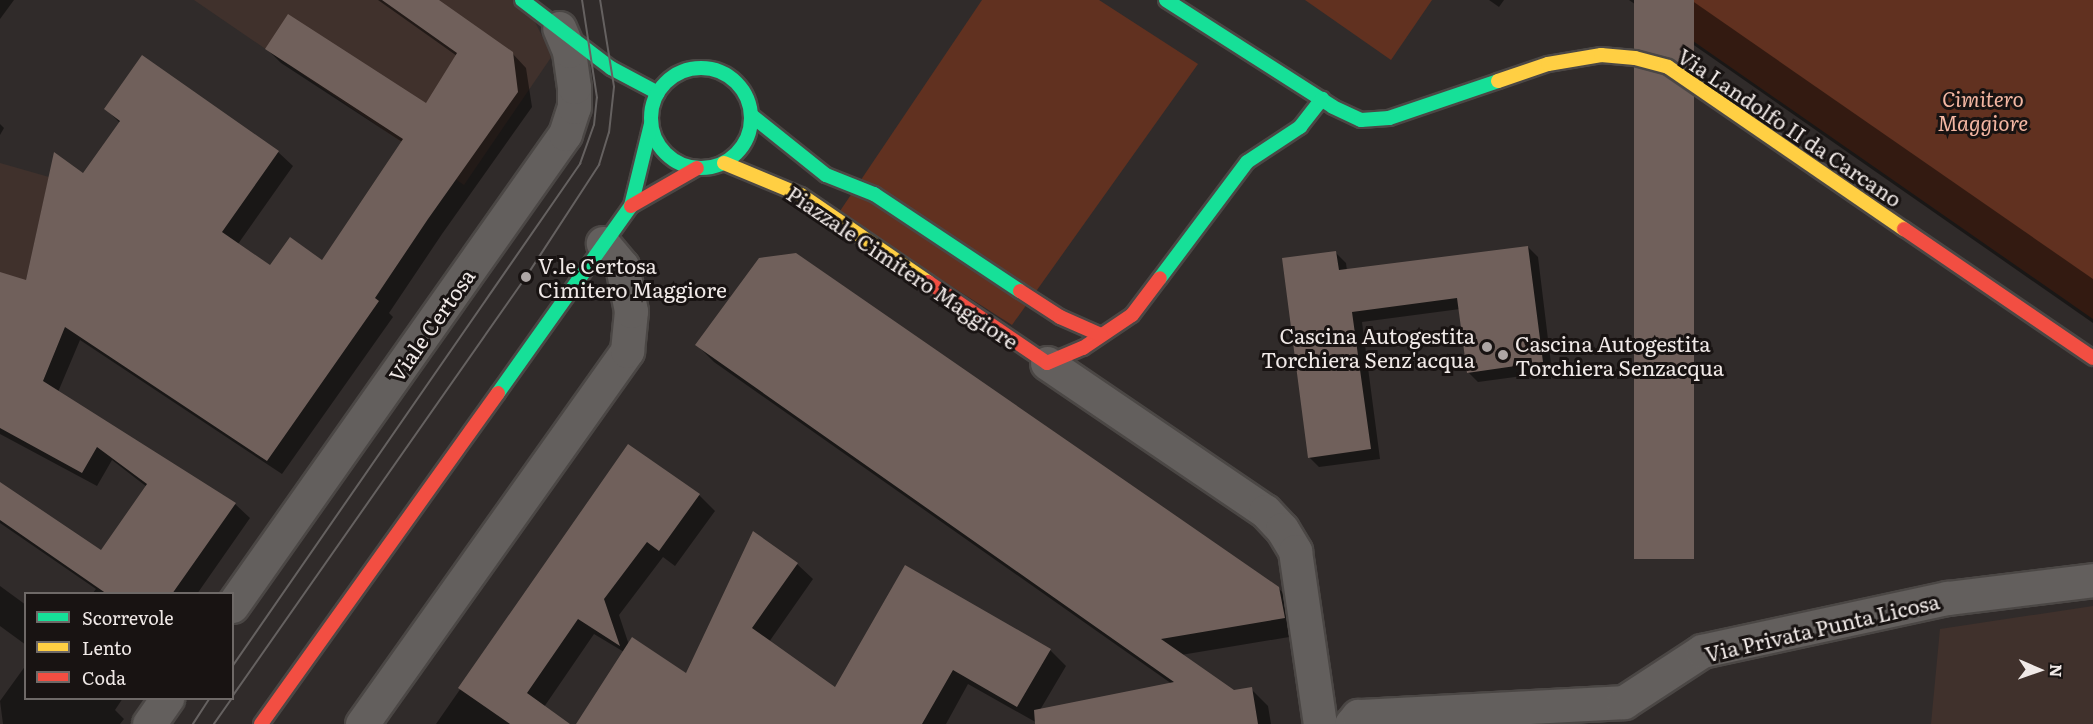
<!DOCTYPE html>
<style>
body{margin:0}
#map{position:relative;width:2093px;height:724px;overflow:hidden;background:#302b2a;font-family:Literata,serif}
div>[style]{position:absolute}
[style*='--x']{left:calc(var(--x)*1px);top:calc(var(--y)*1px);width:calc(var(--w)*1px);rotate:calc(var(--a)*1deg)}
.built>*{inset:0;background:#40312c}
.green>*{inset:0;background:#613120}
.shadow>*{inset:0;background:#0007}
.building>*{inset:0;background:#70605b;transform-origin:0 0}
.roads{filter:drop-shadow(2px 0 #4b4745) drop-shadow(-2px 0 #4b4745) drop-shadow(0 2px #4b4745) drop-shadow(0 -2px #4b4745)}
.street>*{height:33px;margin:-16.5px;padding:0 16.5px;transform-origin:16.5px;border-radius:16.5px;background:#635f5d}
.fast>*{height:14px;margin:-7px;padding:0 7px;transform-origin:7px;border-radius:7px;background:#16e098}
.fast>.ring{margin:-7px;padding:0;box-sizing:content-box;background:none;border:14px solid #16e098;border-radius:50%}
.slow>*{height:14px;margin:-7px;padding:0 7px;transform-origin:7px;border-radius:7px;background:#ffcf43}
.jam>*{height:14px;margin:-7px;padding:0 7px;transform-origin:7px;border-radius:7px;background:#f24e42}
.tram>*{height:1.5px;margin:-0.75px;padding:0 0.75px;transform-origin:0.75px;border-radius:0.75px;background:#656160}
.dots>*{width:16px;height:16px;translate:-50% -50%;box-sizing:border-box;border:3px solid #181312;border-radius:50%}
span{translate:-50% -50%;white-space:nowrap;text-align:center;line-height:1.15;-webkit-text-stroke:6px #181312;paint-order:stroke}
.park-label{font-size:21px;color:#f3b6a2;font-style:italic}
.street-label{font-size:21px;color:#f0e9e7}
.poi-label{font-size:21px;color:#f0e9e7}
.left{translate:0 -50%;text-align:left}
.right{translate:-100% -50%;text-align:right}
.legend{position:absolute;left:24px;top:592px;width:210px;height:108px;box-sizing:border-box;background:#181312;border:2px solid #6e6967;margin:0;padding:8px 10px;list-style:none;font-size:18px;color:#f0e9e7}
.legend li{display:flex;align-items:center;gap:12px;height:30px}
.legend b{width:30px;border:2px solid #6e6967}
.north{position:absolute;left:2009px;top:640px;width:60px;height:60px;-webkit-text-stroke:4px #181312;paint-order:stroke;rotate:92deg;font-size:16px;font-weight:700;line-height:24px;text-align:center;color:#f0e9e7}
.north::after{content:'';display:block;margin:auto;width:21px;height:27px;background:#f0e9e7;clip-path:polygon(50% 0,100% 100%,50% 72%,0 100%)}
</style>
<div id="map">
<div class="built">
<i style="clip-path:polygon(194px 0,513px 0,530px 12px,552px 56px,464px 185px)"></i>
<i style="clip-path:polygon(0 163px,49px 177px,0 397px)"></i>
<i style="clip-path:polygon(2093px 606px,2093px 724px,1931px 724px,1940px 629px)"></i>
</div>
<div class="green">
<i style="clip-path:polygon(982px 0,1099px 0,1198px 64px,1012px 325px,838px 214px)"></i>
<i style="clip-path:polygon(1305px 0,1432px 0,1391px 60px)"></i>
<i style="clip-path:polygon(1634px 0,2093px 0,2093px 319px)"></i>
</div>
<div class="shadow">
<i style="clip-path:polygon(0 0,14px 0,0 19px)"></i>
<i style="clip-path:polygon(378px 0,435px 0,512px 53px,526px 68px,532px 107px,442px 234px,389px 313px,393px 317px,282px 474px,80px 340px,58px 392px,235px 504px,250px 518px,197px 594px,92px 594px,96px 589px,0 523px,0 484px,101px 552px,147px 487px,112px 460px,97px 486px,0 434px,0 274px,27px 282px,83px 175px,120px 123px,106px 109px,278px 152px,293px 166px,238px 244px,270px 267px,323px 262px,402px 142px,281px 63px,267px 49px,426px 105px,457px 56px)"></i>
<i style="clip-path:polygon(1489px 0,1504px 0,1499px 7px)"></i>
<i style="clip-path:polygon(1629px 0,1691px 0,2093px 279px,2093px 323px)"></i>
<i style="clip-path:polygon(0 124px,4px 128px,0 135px)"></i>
<i style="clip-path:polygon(1528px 247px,1538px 257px,1552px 372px,1478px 382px,1468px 372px,1460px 309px,1362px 322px,1380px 459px,1319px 467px,1309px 457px,1336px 253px,1346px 263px,1347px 271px)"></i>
<i style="clip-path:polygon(697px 345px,1278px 588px,1296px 605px,1301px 635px,1181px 655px,1234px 692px,1251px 689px,1268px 706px,1271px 724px,1039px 724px,968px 684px,946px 724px,578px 724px,624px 652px,594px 634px,544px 707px,568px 724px,436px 724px,629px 446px,699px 495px,715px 511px,675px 566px,663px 557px,619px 615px,629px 645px,686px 675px,797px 564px,813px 579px,769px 642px,835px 689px,906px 567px,1050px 650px,1066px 666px,1040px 710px,1172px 684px,714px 362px)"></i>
<i style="clip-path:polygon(0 586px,26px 605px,26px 645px,0 626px)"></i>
<i style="clip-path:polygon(26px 665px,26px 698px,123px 698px,115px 710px,124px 719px,120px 724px,3px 724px,0 701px)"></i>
</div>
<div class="building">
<i style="clip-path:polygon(382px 0,439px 0,513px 52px,518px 92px,428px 219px,375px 298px,379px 301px,267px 461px,65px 327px,43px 381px,236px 503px,172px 594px,107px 594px,0 520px,0 482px,101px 550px,147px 484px,97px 447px,82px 473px,0 428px,0 272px,26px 280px,54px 152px,83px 173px,120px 121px,104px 109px,142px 55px,279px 151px,222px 232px,270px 265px,290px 237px,322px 260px,403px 139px,265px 49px,288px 14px,426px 103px,457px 53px)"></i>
<i style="left:1634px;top:0;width:60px;height:559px"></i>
<i style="clip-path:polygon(1528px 246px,1543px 362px,1467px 373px,1457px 298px,1352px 312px,1371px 449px,1308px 458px,1282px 258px,1336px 251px,1339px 270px)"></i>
<i style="clip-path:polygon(796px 253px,1279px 587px,1285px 618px,1161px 639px,1234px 690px,1252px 687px,1258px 724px,1035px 724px,1034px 710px,1174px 682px,695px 345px,759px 258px)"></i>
<i style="clip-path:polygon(628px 444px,700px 494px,659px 551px,647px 542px,604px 599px,620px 646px,578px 619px,527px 693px,570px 724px,510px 724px,458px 688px)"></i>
<i style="clip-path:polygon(753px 531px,798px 563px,752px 628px,835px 687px,905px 565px,1051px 649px,1017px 707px,953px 670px,922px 724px,576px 724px,632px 637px,686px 673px)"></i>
</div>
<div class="roads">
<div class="street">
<i style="--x:1047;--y:363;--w:263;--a:34.2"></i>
<i style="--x:1265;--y:511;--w:25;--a:47"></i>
<i style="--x:1282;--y:529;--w:26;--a:59"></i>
<i style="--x:1295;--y:551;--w:175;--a:81.8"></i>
<i style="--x:232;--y:606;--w:578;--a:-54.8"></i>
<i style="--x:565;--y:134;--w:28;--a:-72"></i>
<i style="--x:574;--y:107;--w:20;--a:-90"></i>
<i style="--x:574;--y:87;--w:36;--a:-98"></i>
<i style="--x:569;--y:51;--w:25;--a:-113"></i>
<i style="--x:149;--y:724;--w:32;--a:-55"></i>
<i style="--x:362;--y:724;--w:458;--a:-54.6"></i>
<i style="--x:627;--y:351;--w:40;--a:-84.3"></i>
<i style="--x:631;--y:311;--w:46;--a:-101.3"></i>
<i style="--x:622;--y:266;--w:30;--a:-130"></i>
<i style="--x:1351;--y:724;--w:11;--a:-49"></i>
<i style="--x:1358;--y:716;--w:266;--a:-3"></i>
<i style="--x:1624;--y:702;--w:93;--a:-33.2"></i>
<i style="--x:1702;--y:651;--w:251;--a:-12.2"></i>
<i style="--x:1947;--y:598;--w:147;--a:-7"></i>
</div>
<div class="fast">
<i style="--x:522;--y:0;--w:112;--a:37.4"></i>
<i style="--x:611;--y:68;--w:53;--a:28"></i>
<i style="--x:1166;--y:0;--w:198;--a:32.6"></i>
<i style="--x:1333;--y:107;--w:31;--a:25"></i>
<i style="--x:1361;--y:120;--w:28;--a:-4"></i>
<i style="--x:1389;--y:118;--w:115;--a:-18.7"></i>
<i class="ring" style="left:651px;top:68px;width:86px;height:86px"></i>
<i style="--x:751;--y:115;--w:96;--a:38.7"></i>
<i style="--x:826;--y:175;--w:52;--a:21.6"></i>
<i style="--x:874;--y:194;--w:175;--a:33.6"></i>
<i style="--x:1160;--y:278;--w:145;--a:-53.1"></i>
<i style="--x:1247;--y:162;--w:64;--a:-33.4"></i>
<i style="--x:1300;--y:127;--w:36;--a:-52"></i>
<i style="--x:498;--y:393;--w:229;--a:-54.6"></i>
<i style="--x:631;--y:206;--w:84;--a:-76.3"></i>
</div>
<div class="slow">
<i style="--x:1498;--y:81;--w:53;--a:-18.8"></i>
<i style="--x:1548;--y:64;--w:54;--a:-9.6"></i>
<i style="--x:1601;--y:55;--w:34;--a:5"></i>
<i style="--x:1635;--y:58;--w:34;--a:15"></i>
<i style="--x:1668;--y:67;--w:286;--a:34.5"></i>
<i style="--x:724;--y:163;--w:83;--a:22.6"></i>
<i style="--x:801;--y:195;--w:154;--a:34.4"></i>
</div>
<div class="jam">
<i style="--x:631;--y:206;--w:76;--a:-29.9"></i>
<i style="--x:1904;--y:229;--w:229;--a:34.3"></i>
<i style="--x:928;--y:282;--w:144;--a:34.2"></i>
<i style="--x:1047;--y:363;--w:39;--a:-23"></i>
<i style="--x:1083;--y:348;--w:59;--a:-34"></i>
<i style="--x:1132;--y:315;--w:46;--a:-52.9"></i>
<i style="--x:1020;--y:291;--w:48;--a:33"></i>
<i style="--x:1060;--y:317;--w:45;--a:23.7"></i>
<i style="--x:261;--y:724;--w:407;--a:-54.4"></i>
</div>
</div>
<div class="tram">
<i style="--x:232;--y:667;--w:612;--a:-55.32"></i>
<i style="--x:580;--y:164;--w:41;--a:-70.3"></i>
<i style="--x:594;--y:125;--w:27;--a:-84"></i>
<i style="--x:597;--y:98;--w:99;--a:-98.7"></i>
<i style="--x:232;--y:697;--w:513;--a:-55.01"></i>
<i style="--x:526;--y:277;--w:134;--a:-56.9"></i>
<i style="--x:599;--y:165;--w:34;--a:-73"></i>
<i style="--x:609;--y:133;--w:46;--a:-83.8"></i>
<i style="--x:614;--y:87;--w:88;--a:-99.1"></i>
<i style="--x:193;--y:724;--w:31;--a:-57"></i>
<i style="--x:214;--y:724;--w:32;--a:-55"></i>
</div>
<div class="dots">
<i style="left:526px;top:277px;background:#ada6a5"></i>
<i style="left:1487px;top:347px;background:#ada6a5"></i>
<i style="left:1503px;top:355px;background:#ada6a5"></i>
</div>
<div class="park-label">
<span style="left:1983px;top:110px">Cimitero<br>Maggiore</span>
</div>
<div class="street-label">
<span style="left:1790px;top:127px;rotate:34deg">Via Landolfo II da Carcano</span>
<span style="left:903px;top:267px;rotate:34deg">Piazzale Cimitero Maggiore</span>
<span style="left:431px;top:325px;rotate:-55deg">Viale Certosa</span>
<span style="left:1822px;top:627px;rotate:-13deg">Via Privata Punta Licosa</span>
</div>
<div class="poi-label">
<span class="left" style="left:538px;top:277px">V.le Certosa<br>Cimitero Maggiore</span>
<span class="right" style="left:1475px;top:347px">Cascina Autogestita<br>Torchiera Senz'acqua</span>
<span class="left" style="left:1515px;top:355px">Cascina Autogestita<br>Torchiera Senzacqua</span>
</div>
<ul class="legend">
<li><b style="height:8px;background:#16e098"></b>Scorrevole</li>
<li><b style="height:8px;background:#ffcf43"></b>Lento</li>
<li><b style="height:8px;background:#f24e42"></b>Coda</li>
</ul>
<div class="north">N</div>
</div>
